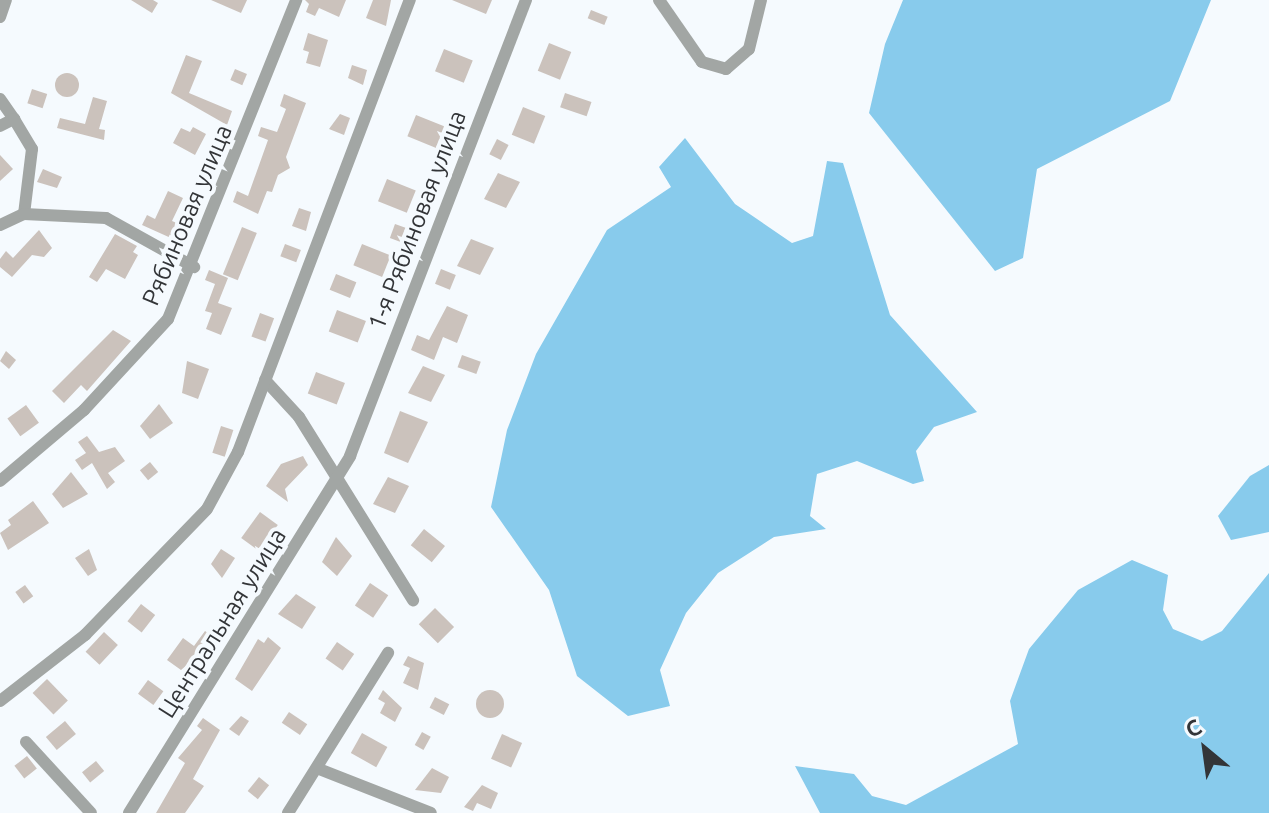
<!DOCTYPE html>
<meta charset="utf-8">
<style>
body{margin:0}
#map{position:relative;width:1269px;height:813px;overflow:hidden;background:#f5fafe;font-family:Ubuntu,sans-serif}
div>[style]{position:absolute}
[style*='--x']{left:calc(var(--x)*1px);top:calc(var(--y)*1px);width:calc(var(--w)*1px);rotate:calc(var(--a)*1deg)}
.water>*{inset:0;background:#88cbec}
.building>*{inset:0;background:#cbc2bc;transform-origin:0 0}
.round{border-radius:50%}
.minor>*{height:12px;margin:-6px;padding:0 6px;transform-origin:6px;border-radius:6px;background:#a2a6a4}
span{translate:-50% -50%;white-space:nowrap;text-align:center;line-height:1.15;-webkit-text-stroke:8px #f5fafe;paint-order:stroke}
.street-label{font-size:24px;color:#333538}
.north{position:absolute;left:1165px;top:709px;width:80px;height:80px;-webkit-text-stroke:6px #f5fafe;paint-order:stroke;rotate:331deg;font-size:22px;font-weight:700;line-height:32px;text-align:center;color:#333538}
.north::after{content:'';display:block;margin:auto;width:28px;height:36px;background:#333538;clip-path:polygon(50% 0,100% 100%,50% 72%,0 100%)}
</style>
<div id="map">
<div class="water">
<i style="clip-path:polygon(903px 0,1211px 0,1170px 101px,1037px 169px,1023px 258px,995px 271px,869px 113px,885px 44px)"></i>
<i style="clip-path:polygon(685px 138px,735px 204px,792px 243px,813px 236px,827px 161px,843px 163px,890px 315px,977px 412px,934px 427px,916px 451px,924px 481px,913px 484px,857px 461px,817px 474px,810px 516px,826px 529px,774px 537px,718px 573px,686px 613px,660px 670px,670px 706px,628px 716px,577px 676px,549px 590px,491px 507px,507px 430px,536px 354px,607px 230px,671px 187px,659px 167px)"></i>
<i style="clip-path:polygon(1269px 465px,1269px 532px,1231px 540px,1218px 516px,1250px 476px)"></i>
<i style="clip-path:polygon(1132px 560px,1168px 575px,1163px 610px,1173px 629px,1202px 641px,1222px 631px,1269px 573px,1269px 813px,820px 813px,795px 766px,854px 774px,872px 796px,906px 805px,1018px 744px,1010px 701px,1029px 649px,1078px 590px)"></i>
</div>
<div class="building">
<i style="clip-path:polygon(131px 0,153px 0,158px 3px,152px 13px)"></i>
<i style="clip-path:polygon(211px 0,247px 0,241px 13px)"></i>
<i style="clip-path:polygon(305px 0,346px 0,339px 17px,319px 8px,315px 16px,306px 12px,309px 4px)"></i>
<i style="clip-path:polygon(373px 0,391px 0,386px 26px,366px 18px)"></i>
<i style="clip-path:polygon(452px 0,492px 0,486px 14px)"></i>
<i style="left:591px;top:10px;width:18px;height:9px;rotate:22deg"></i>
<i style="clip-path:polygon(308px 33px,328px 40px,320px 67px,306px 63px,309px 52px,303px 50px)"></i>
<i style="left:549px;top:43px;width:24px;height:30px;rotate:22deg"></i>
<i style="left:444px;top:49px;width:31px;height:24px;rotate:22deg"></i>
<i style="clip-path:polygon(186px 55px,202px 61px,189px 93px,232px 111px,227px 125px,171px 93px)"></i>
<i style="clip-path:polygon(352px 65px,367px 70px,363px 85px,348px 78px)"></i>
<i style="left:235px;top:69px;width:13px;height:12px;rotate:23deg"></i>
<i class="round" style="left:55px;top:73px;width:24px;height:24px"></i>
<i style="left:32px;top:89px;width:16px;height:15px;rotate:18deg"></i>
<i style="left:565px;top:93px;width:28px;height:15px;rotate:19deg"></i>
<i style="clip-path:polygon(284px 94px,306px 103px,286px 157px,290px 168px,278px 175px,272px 192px,267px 191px,258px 214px,233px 202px,237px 191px,248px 196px,268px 140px,258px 136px,261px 127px,277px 132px,286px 109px,280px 106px)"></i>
<i style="clip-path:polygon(93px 97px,107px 101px,99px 129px,105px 130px,104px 140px,57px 128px,60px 118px,85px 124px)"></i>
<i style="left:523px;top:107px;width:24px;height:30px;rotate:22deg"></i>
<i style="clip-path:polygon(340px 114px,350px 118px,344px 135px,329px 129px)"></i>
<i style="left:416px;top:115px;width:31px;height:23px;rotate:22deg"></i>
<i style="clip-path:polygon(193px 127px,206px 134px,195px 155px,173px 143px,181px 128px,190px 132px)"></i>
<i style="left:497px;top:139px;width:13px;height:17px;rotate:27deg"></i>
<i style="clip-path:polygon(0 155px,13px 169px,0 181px)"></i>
<i style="clip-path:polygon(43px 169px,62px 177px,57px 188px,37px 182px)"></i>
<i style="clip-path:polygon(498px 173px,520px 182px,506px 208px,484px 199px)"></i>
<i style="left:387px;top:179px;width:31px;height:24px;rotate:22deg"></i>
<i style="clip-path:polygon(168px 191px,183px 198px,172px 221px,189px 228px,182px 243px,142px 225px,147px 215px,155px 219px)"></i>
<i style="clip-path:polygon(299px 208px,311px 212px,306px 231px,292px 226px)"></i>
<i style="left:395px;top:224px;width:20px;height:15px;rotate:20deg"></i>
<i style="left:242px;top:227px;width:16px;height:51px;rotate:22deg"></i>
<i style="clip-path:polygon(39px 230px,52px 248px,44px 257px,32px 255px,12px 277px,0 267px,0 259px,6px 251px,13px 258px)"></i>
<i style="clip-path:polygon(115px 234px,137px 246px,133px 252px,138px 255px,125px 279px,106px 269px,97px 282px,89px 277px)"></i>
<i style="clip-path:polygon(471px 239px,494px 248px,480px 275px,457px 266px)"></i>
<i style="left:285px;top:244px;width:17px;height:13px;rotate:21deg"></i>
<i style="left:362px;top:244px;width:31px;height:23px;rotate:22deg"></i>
<i style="left:441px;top:269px;width:16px;height:16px;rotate:22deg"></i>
<i style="clip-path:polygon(209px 270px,228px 278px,218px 303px,232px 308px,221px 335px,206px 329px,212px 313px,205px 311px,215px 284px,205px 280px)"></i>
<i style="left:336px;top:274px;width:22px;height:17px;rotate:22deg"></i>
<i style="clip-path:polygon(447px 306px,468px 315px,457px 343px,443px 337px,434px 360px,411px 350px,417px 335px,429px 340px)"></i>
<i style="left:337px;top:310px;width:31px;height:23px;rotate:21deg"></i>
<i style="left:260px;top:313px;width:15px;height:25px;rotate:20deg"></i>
<i style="clip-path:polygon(113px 330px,131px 341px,87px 391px,81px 385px,64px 403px,52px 391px)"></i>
<i style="clip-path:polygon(6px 351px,16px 360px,9px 369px,0 361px)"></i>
<i style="left:462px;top:355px;width:20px;height:13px;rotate:20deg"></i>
<i style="clip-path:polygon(187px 361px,209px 369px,198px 399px,182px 393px)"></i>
<i style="clip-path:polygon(423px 366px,445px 375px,431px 402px,408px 393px)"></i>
<i style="left:316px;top:372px;width:31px;height:23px;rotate:21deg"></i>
<i style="clip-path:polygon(159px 404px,173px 423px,150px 439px,140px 426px)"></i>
<i style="left:26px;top:405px;width:22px;height:23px;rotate:54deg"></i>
<i style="clip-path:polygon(400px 411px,428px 422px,408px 463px,384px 453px)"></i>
<i style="left:221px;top:426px;width:13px;height:28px;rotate:18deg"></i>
<i style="clip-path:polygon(87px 436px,99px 452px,115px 447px,125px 461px,108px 473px,115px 482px,107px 489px,92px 463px,82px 470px,75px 460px,86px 453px,78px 442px)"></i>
<i style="clip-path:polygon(303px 456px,308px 465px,285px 489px,288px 502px,266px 486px,281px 464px)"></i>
<i style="left:150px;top:462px;width:13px;height:13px;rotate:51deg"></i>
<i style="clip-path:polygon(71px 472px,88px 494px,63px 508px,52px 494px)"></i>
<i style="clip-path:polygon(388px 477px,409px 486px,395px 513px,373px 504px)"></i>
<i style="clip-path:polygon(33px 501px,49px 523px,8px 550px,0 533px,11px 525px,8px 520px)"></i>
<i style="left:260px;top:512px;width:22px;height:32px;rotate:36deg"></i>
<i style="left:424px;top:529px;width:27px;height:21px;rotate:39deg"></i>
<i style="clip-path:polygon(336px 537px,352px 556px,337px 576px,322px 562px)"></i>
<i style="clip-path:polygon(89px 549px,97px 570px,88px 576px,75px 558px)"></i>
<i style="clip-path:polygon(221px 549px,235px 558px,222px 578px,211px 564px)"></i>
<i style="left:370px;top:583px;width:22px;height:27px;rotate:34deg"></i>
<i style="left:25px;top:585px;width:14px;height:12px;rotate:54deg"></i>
<i style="clip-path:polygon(296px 594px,316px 607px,302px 629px,278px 614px)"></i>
<i style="left:141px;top:604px;width:18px;height:22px;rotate:38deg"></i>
<i style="left:435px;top:608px;width:27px;height:23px;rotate:45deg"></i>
<i style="clip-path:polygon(205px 631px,215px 638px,199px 662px,194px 659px,181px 670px,167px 660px,183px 638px,194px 646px)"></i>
<i style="left:104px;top:632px;width:19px;height:27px;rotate:43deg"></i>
<i style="clip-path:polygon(268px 637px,281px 648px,252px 691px,235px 679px,258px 639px,264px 643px)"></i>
<i style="left:337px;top:642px;width:21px;height:20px;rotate:35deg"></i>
<i style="clip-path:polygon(408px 656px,424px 663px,418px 690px,403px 683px,410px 668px,403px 665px)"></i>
<i style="left:47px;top:679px;width:30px;height:20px;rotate:46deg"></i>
<i style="left:148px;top:680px;width:19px;height:17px;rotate:36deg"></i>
<i style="clip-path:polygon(383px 690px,402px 708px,395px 722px,380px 713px,385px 703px,378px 699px)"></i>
<i class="round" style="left:476px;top:690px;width:28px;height:28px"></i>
<i style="left:435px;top:697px;width:16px;height:12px;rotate:27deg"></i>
<i style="left:289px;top:712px;width:22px;height:13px;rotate:34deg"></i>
<i style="clip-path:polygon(241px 716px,249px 721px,239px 736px,229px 729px)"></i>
<i style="clip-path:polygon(203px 718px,220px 730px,193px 779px,204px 786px,185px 813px,156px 813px,185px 763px,178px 758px,202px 730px,197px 726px)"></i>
<i style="left:65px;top:721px;width:17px;height:25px;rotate:50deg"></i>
<i style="left:422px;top:732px;width:10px;height:15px;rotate:29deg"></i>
<i style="left:362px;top:733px;width:29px;height:23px;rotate:29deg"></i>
<i style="left:502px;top:734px;width:22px;height:27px;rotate:24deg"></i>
<i style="left:27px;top:756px;width:16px;height:16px;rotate:52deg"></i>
<i style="left:96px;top:761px;width:13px;height:18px;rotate:51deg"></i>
<i style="clip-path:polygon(432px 768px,449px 777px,441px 793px,415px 790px)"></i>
<i style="left:259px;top:777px;width:13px;height:18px;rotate:39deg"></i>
<i style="clip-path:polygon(482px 785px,498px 793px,491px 809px,477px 803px,473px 811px,464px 807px)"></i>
</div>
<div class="minor">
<i style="--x:659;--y:0;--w:75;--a:55.3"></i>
<i style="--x:702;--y:62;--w:25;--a:16"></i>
<i style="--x:726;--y:69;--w:30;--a:-41"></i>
<i style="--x:749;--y:49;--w:50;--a:-76.2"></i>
<i style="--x:0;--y:17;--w:18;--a:-71"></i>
<i style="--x:0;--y:99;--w:24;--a:55"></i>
<i style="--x:0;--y:126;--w:16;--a:-27"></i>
<i style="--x:14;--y:119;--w:35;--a:59"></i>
<i style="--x:32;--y:149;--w:65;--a:97"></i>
<i style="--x:0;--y:225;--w:26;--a:-25"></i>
<i style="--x:24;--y:214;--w:82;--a:2.8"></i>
<i style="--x:106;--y:218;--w:101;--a:29.1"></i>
<i style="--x:265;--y:380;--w:50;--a:47.4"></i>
<i style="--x:299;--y:417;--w:216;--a:58.1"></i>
<i style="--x:0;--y:481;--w:110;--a:-40.2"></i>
<i style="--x:84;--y:410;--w:124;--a:-47.3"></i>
<i style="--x:168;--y:319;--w:344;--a:-68.1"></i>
<i style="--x:0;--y:701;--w:108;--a:-37.8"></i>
<i style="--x:85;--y:635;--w:175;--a:-45.9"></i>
<i style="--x:207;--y:509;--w:65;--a:-61.5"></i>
<i style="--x:238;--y:452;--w:484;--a:-69.2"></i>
<i style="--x:26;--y:742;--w:96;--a:47.5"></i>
<i style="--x:319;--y:769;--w:120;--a:21.4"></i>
<i style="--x:129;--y:813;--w:420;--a:-58.2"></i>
<i style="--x:350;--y:456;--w:489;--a:-68.9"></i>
<i style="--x:288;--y:813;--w:189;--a:-58"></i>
</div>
<div class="street-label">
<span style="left:187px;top:215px;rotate:-67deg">Рябиновая улица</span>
<span style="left:417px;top:220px;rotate:-69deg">1-я Рябиновая улица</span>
<span style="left:222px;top:623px;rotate:-58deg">Центральная улица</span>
</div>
<div class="north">С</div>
</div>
